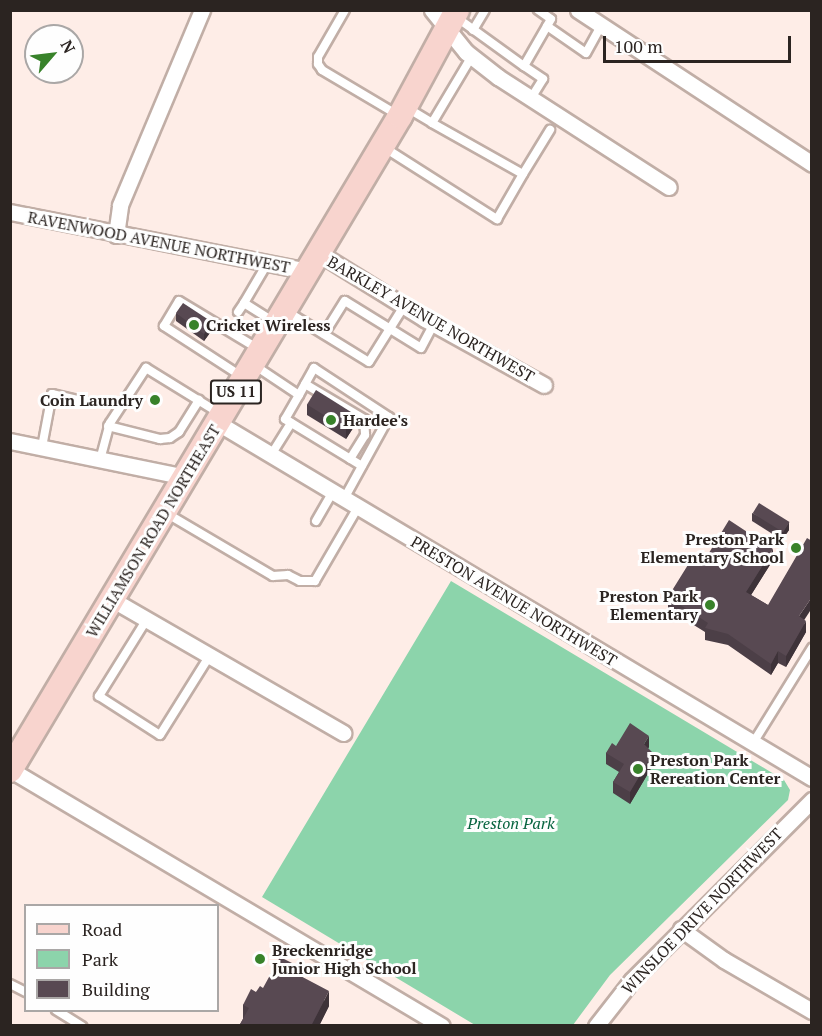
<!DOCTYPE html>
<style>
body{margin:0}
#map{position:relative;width:822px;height:1036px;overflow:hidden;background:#feede7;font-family:"PT Serif",serif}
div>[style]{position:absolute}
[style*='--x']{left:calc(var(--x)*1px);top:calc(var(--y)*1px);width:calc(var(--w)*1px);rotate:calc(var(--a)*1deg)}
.green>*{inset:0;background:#8cd4ab}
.roads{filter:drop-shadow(2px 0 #c1aea6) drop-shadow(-2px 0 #c1aea6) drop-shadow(0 2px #c1aea6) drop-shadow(0 -2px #c1aea6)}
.lane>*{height:8px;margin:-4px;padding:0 4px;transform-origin:4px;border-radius:4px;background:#fff}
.street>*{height:15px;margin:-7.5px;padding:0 7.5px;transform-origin:7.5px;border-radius:7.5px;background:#fff}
.primary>*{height:24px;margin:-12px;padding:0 12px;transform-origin:12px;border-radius:12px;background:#f8d4ce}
.wall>*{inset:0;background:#4c3f47}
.shaded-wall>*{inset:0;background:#3e3339}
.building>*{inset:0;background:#584952;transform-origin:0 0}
.dots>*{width:16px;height:16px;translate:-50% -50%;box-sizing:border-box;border:3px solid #fefefe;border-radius:50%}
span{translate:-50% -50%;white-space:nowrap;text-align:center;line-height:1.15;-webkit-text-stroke:6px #fefefe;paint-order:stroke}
.shield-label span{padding:2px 4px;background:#fefefe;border:2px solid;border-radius:4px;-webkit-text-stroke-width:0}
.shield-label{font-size:15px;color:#2b2421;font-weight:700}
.street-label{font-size:16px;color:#2b2421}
.poi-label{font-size:16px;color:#2b2421;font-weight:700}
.left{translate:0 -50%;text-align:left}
.right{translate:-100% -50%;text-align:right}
.park-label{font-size:16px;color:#07643f;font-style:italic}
.frame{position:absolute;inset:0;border:12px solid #2b2421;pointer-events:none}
.legend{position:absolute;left:24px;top:904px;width:195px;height:108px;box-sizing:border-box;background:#fefefe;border:2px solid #aaa7a6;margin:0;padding:8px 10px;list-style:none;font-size:18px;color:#2b2421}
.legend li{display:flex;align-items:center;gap:12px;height:30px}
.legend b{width:30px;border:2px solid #aaa7a6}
.north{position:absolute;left:24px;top:24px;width:60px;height:60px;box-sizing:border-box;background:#fefefe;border:2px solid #aaa7a6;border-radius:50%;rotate:62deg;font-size:16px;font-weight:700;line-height:24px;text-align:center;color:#2b2421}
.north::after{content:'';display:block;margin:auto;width:21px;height:27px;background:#38822a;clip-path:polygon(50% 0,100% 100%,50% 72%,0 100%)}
.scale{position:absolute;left:603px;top:36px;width:188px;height:27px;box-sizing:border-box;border:3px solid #2b2421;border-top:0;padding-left:8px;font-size:18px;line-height:21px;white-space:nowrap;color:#2b2421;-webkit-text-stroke:4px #fefefe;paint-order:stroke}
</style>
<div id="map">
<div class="green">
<i style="clip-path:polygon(451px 581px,784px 780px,790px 790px,788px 800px,610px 975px,573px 1025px,475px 1025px,262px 897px)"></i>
</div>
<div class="roads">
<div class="lane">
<i style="--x:345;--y:10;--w:54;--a:119.9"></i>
<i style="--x:318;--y:57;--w:7;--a:90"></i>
<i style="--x:318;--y:64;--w:7;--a:56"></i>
<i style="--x:322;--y:70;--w:86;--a:30.7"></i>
<i style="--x:456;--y:17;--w:84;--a:35.8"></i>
<i style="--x:524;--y:66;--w:54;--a:-60.1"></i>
<i style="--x:551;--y:19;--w:16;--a:-145"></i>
<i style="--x:547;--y:26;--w:47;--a:34.7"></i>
<i style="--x:586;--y:53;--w:31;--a:-61"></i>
<i style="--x:473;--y:30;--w:23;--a:-59"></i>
<i style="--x:472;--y:56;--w:78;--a:120.8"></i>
<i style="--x:432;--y:123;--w:104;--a:29.3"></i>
<i style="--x:523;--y:174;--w:52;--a:-58.5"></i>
<i style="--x:524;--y:66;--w:23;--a:34"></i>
<i style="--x:543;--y:79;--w:22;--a:122"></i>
<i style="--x:409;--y:109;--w:27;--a:31"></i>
<i style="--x:385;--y:148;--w:133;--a:32.4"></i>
<i style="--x:497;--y:219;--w:52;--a:-60"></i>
<i style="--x:267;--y:264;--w:45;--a:120.5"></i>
<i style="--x:244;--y:303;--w:34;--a:32"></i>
<i style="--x:286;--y:311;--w:97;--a:31.6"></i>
<i style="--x:369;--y:362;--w:66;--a:-58"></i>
<i style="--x:238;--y:312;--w:11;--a:-56"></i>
<i style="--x:324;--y:334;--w:39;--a:-58"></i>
<i style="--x:345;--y:301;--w:89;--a:31.7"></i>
<i style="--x:421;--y:348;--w:27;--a:-62"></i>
<i style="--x:254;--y:365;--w:54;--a:33.7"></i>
<i style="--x:299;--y:395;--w:31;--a:-61"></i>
<i style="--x:314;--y:368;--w:90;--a:33.2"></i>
<i style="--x:389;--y:417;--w:94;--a:118.8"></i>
<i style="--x:241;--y:376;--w:92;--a:-147"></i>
<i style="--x:164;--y:326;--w:29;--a:-59"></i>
<i style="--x:179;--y:301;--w:91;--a:31.1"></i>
<i style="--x:305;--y:384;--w:69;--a:30.7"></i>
<i style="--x:364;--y:419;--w:16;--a:86"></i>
<i style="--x:365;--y:435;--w:28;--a:122"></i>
<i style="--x:299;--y:395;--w:28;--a:120"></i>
<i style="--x:285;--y:419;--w:90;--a:31.4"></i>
<i style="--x:108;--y:426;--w:54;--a:14"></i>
<i style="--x:160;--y:439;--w:10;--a:-6"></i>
<i style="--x:170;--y:438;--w:11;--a:-34"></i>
<i style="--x:179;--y:432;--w:38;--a:-58"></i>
<i style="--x:42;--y:447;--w:54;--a:-79.3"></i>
<i style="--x:52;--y:394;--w:39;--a:13"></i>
<i style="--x:271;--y:455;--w:38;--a:-58"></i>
<i style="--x:100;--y:460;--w:38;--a:-75"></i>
<i style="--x:110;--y:423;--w:66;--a:-56.8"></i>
<i style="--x:146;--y:368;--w:86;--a:31.7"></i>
<i style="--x:166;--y:513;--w:124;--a:30.5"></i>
<i style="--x:273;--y:576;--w:15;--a:-4"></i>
<i style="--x:288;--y:575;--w:13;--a:27"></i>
<i style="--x:300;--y:581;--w:15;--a:0"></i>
<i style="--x:315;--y:581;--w:86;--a:-59.8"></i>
<i style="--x:316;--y:521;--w:34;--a:-60"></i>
<i style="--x:147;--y:619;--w:91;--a:121.9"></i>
<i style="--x:99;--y:696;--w:72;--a:32.6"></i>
<i style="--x:160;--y:735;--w:94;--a:-58"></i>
<i style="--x:753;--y:743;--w:112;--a:-58.2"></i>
<i style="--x:10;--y:984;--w:18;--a:27"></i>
<i style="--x:56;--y:1010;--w:31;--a:32"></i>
</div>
<div class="street">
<i style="--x:432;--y:10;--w:54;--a:51"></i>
<i style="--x:466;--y:52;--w:41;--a:38"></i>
<i style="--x:498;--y:77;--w:203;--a:32.8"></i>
<i style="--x:578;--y:10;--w:280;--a:33.3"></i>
<i style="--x:10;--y:212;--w:303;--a:11.2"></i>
<i style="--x:116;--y:235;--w:30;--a:-82"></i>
<i style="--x:120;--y:205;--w:212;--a:-67.2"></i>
<i style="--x:319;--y:253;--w:125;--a:31.9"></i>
<i style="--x:425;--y:319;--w:136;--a:29"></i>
<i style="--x:218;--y:423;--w:692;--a:30.86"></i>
<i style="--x:10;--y:441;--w:180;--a:11.6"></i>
<i style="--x:113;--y:600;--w:266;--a:30"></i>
<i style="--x:11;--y:770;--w:501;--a:30.71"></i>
<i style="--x:681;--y:929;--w:53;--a:35.8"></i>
<i style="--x:724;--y:960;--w:102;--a:30.1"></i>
<i style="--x:596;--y:1026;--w:58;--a:-52"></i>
<i style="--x:632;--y:980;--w:255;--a:-45"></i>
</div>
<div class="primary">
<i style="--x:10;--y:770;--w:761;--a:-59.19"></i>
<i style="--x:400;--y:116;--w:120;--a:-61.7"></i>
</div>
</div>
<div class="wall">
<i style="clip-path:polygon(176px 313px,212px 330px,204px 341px,176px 321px)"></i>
<i style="clip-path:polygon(307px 404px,355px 425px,346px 439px,307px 415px)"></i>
<i style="clip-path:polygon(752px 513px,789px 530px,782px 540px,752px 521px)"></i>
<i style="clip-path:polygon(773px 560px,751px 595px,768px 605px,804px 620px,806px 632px,786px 667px,778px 663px,771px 675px,728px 645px,705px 640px,705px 632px,668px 609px,668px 597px,701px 566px)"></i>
<i style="clip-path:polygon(616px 746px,649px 747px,648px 748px,653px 765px,630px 804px,613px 793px,613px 782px,619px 772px,606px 764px,606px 753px)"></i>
<i style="clip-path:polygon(296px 973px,329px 1006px,319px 1026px,239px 1026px,243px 1019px,243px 1005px,256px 992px)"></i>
</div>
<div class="shaded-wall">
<i style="clip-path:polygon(212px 322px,212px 330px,204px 341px,204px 334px)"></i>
<i style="clip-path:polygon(355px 414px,355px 425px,346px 439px,346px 428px)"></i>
<i style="clip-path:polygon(789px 522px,789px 530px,782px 540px,782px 532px)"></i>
<i style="clip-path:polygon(773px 549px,773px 560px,746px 603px,746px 592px)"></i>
<i style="clip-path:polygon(812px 597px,812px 608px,799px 628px,799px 616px)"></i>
<i style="clip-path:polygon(806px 621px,806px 632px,786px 667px,786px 656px)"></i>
<i style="clip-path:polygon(778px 651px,778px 663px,771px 675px,771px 664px)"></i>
<i style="clip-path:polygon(649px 736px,649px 747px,644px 755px,644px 744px)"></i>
<i style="clip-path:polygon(653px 753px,653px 765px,630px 804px,630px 792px)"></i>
<i style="clip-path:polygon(329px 991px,329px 1006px,319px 1026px,311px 1026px)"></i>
</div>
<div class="building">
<i style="clip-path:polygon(183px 303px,212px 322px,204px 334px,176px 313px)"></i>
<i style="left:316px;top:390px;width:46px;height:17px;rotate:32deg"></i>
<i style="left:759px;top:503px;width:36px;height:12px;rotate:32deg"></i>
<i style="clip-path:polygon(729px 520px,773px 549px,746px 592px,768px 605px,807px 538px,812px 541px,812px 597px,799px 616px,806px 621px,786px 656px,778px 651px,771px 664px,728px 634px,705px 628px,708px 623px,668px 597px,691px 560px,701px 566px)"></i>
<i style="clip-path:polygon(630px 723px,649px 736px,644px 744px,653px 753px,630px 792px,613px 782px,624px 764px,606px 753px,612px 743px,616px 746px)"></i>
<i style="clip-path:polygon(280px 957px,296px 965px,293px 972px,329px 991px,311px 1026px,239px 1026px,249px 1008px,243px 1005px,251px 989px,256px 992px,260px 986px,263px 988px)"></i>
</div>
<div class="dots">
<i style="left:194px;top:325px;background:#38822a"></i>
<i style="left:155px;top:400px;background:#38822a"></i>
<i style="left:331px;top:420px;background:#38822a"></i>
<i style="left:796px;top:548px;background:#38822a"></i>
<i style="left:710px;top:605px;background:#38822a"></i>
<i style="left:638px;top:769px;background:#38822a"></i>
<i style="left:260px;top:959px;background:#38822a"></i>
</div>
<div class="shield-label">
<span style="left:236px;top:392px">US 11</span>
</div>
<div class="street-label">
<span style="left:159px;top:242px;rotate:11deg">RAVENWOOD AVENUE NORTHWEST</span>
<span style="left:431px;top:319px;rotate:30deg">BARKLEY AVENUE NORTHWEST</span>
<span style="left:153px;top:531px;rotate:-59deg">WILLIAMSON ROAD NORTHEAST</span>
<span style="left:514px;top:601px;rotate:31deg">PRESTON AVENUE NORTHWEST</span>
<span style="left:702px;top:911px;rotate:-46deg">WINSLOE DRIVE NORTHWEST</span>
</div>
<div class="poi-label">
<span class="left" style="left:206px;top:325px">Cricket Wireless</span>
<span class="right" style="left:143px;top:400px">Coin Laundry</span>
<span class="left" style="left:343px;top:420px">Hardee's</span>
<span class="right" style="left:784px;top:548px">Preston Park<br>Elementary School</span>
<span class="right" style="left:698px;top:605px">Preston Park<br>Elementary</span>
<span class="left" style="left:650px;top:769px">Preston Park<br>Rereation Center</span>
<span class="left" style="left:272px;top:959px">Breckenridge<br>Junior High School</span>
</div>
<div class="park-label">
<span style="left:511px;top:823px">Preston Park</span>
</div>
<div class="frame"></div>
<ul class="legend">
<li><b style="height:8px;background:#f8d4ce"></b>Road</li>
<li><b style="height:16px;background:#8cd4ab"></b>Park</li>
<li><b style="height:16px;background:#584952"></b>Building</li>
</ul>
<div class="north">N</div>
<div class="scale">100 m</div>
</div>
